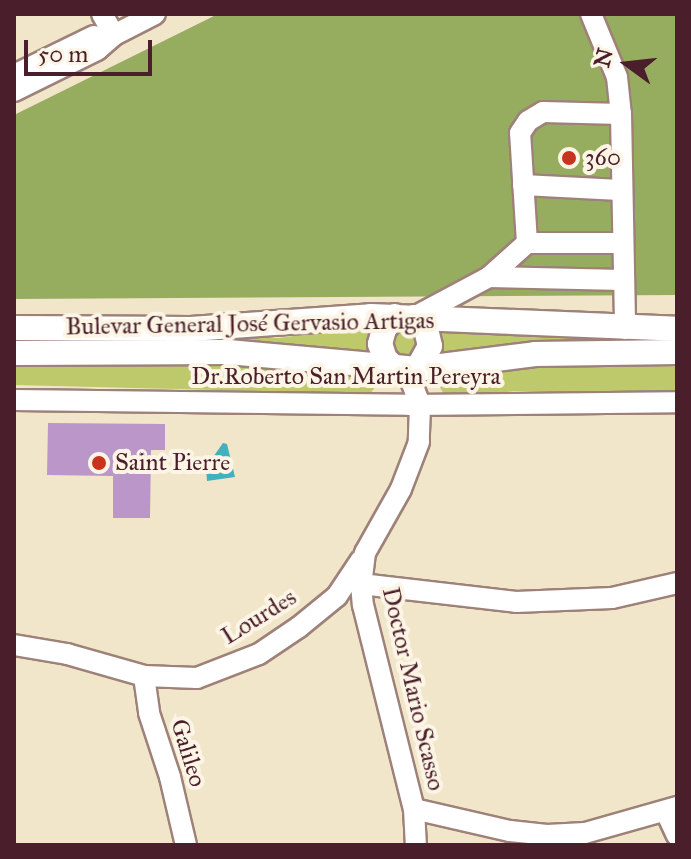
<!DOCTYPE html>
<meta charset="utf-8">
<style>
body{margin:0}
#map{position:relative;width:691px;height:859px;overflow:hidden;background:#f1e6c9;font-family:"IM FELL Great Primer",serif}
div>[style]{position:absolute}
[style*='--x']{left:calc(var(--x)*1px);top:calc(var(--y)*1px);width:calc(var(--w)*1px);rotate:calc(var(--a)*1deg)}
.green>*{inset:0;background:#bdc96b}
.round{border-radius:50%}
.forest>*{inset:0;background:#96ad5f}
.water>*{inset:0;background:#42b1bd}
.building>*{inset:0;background:#bb96c8}
.roads{filter:drop-shadow(2px 0 #9e827a) drop-shadow(-2px 0 #9e827a) drop-shadow(0 2px #9e827a) drop-shadow(0 -2px #9e827a)}
.minor>*{height:20px;margin:-10px;padding:0 10px;transform-origin:10px;border-radius:10px;background:#fff}
.major>*{height:24px;margin:-12px;padding:0 12px;transform-origin:12px;border-radius:12px;background:#fff}
.dots>*{width:22px;height:22px;translate:-50% -50%;box-sizing:border-box;border:4px solid #fcf5e5;border-radius:50%}
span{translate:-50% -50%;white-space:nowrap;text-align:center;line-height:1.15;-webkit-text-stroke:8px #fcf5e5;paint-order:stroke}
.poi-label{font-size:24px;color:#4a1f2b}
.left{translate:0 -50%;text-align:left}
.street-label{font-size:24px;color:#4a1f2b}
.frame{position:absolute;inset:0;border:16px solid #4a1f2b;pointer-events:none}
.north{position:absolute;left:587px;top:24px;width:80px;height:80px;-webkit-text-stroke:6px #fcf5e5;paint-order:stroke;rotate:285deg;font-size:22px;font-weight:700;line-height:32px;text-align:center;color:#4a1f2b}
.north::after{content:'';display:block;margin:auto;width:28px;height:36px;background:#4a1f2b;clip-path:polygon(50% 0,100% 100%,50% 72%,0 100%)}
.scale{position:absolute;left:24px;top:40px;width:128px;height:36px;box-sizing:border-box;border:4px solid #4a1f2b;border-top:0;padding-left:10px;font-size:24px;line-height:28px;white-space:nowrap;color:#4a1f2b;-webkit-text-stroke:6px #fcf5e5;paint-order:stroke}
</style>
<div id="map">
<div class="green">
<i style="clip-path:polygon(374px 325px,374px 354px,263px 342px,14px 343px,14px 337px,279px 338px)"></i>
<i style="clip-path:polygon(435px 326px,506px 334px,677px 340px,435px 354px)"></i>
<i class="round" style="left:390px;top:327px;width:28px;height:28px"></i>
<i style="clip-path:polygon(14px 360px,226px 362px,372px 374px,376px 386px,370px 394px,14px 385px)"></i>
<i style="clip-path:polygon(677px 363px,677px 392px,520px 391px,445px 396px,438px 384px,446px 375px,539px 365px)"></i>
</div>
<div class="forest">
<i style="clip-path:polygon(218px 14px,677px 14px,677px 295px,14px 299px,14px 115px)"></i>
</div>
<div class="water">
<i style="clip-path:polygon(223px 443px,227px 444px,235px 477px,207px 481px,206px 467px)"></i>
</div>
<div class="building">
<i style="clip-path:polygon(48px 423px,165px 424px,165px 450px,151px 450px,150px 518px,113px 518px,113px 476px,47px 475px)"></i>
</div>
<div class="roads">
<div class="minor">
<i style="--x:102;--y:14;--w:24;--a:60"></i>
<i style="--x:591;--y:14;--w:68;--a:67.6"></i>
<i style="--x:617;--y:77;--w:37;--a:84"></i>
<i style="--x:621;--y:114;--w:215;--a:88.9"></i>
<i style="--x:14;--y:75;--w:89;--a:-26"></i>
<i style="--x:14;--y:91;--w:93;--a:-26.3"></i>
<i style="--x:97;--y:50;--w:23;--a:-41"></i>
<i style="--x:114;--y:35;--w:46;--a:-27.1"></i>
<i style="--x:523;--y:185;--w:97;--a:3"></i>
<i style="--x:527;--y:243;--w:95;--a:0"></i>
<i style="--x:489;--y:277;--w:134;--a:1.3"></i>
<i style="--x:414;--y:317;--w:85;--a:-28.1"></i>
<i style="--x:489;--y:277;--w:51;--a:-41.8"></i>
<i style="--x:527;--y:243;--w:110;--a:-93.6"></i>
<i style="--x:520;--y:133;--w:14;--a:-56"></i>
<i style="--x:528;--y:121;--w:17;--a:-31"></i>
<i style="--x:543;--y:112;--w:78;--a:1.5"></i>
<i style="--x:406;--y:368;--w:40;--a:69"></i>
<i style="--x:420;--y:405;--w:37;--a:92"></i>
<i style="--x:419;--y:442;--w:50;--a:111"></i>
<i style="--x:401;--y:489;--w:73;--a:119.4"></i>
<i style="--x:365;--y:553;--w:31;--a:97"></i>
<i style="--x:361;--y:584;--w:21;--a:85"></i>
<i style="--x:363;--y:605;--w:210;--a:76"></i>
<i style="--x:414;--y:809;--w:36;--a:87"></i>
<i style="--x:14;--y:400;--w:395;--a:0.7"></i>
<i style="--x:409;--y:405;--w:268;--a:-0.6"></i>
<i style="--x:361;--y:584;--w:156;--a:6.6"></i>
<i style="--x:516;--y:602;--w:96;--a:-2.4"></i>
<i style="--x:612;--y:598;--w:67;--a:-13"></i>
<i style="--x:14;--y:645;--w:54;--a:9.6"></i>
<i style="--x:67;--y:654;--w:80;--a:15.9"></i>
<i style="--x:144;--y:676;--w:53;--a:2.2"></i>
<i style="--x:197;--y:678;--w:66;--a:-21.2"></i>
<i style="--x:259;--y:654;--w:48;--a:-34"></i>
<i style="--x:299;--y:627;--w:49;--a:-39.2"></i>
<i style="--x:337;--y:596;--w:43;--a:-56.3"></i>
<i style="--x:144;--y:676;--w:37;--a:82"></i>
<i style="--x:149;--y:713;--w:67;--a:71.8"></i>
<i style="--x:170;--y:777;--w:70;--a:76.8"></i>
<i style="--x:414;--y:809;--w:98;--a:12.9"></i>
<i style="--x:510;--y:831;--w:37;--a:6"></i>
<i style="--x:547;--y:835;--w:38;--a:-3"></i>
<i style="--x:585;--y:833;--w:96;--a:-15.8"></i>
<i style="--x:666;--y:812;--w:26;--a:65"></i>
</div>
<div class="major">
<i style="--x:414;--y:317;--w:17;--a:45"></i>
<i style="--x:426;--y:329;--w:17;--a:77"></i>
<i style="--x:430;--y:346;--w:26;--a:119"></i>
<i style="--x:14;--y:328;--w:177;--a:0.3"></i>
<i style="--x:191;--y:329;--w:180;--a:-4.1"></i>
<i style="--x:371;--y:316;--w:306;--a:2.4"></i>
<i style="--x:14;--y:353;--w:214;--a:-0.3"></i>
<i style="--x:228;--y:352;--w:190;--a:5.1"></i>
<i style="--x:417;--y:369;--w:119;--a:-7.2"></i>
<i style="--x:535;--y:354;--w:142;--a:-0.8"></i>
<i style="--x:395;--y:368;--w:13;--a:-138"></i>
<i style="--x:385;--y:359;--w:16;--a:-108"></i>
<i style="--x:380;--y:344;--w:16;--a:-75"></i>
<i style="--x:384;--y:329;--w:17;--a:-50"></i>
</div>
</div>
<div class="dots">
<i style="left:569px;top:158px;background:#c8321e"></i>
<i style="left:99px;top:463px;background:#c8321e"></i>
</div>
<div class="poi-label">
<span class="left" style="left:585px;top:158px">360</span>
<span class="left" style="left:115px;top:463px">Saint Pierre</span>
</div>
<div class="street-label">
<span style="left:250px;top:324px;rotate:-1deg">Bulevar General José Gervasio Artigas</span>
<span style="left:346px;top:377px">Dr.Roberto San Martin Pereyra</span>
<span style="left:259px;top:617px;rotate:-32deg">Lourdes</span>
<span style="left:413px;top:689px;rotate:77deg">Doctor Mario Scasso</span>
<span style="left:188px;top:753px;rotate:73deg">Galileo</span>
</div>
<div class="frame"></div>
<div class="north">N</div>
<div class="scale">50 m</div>
</div>
